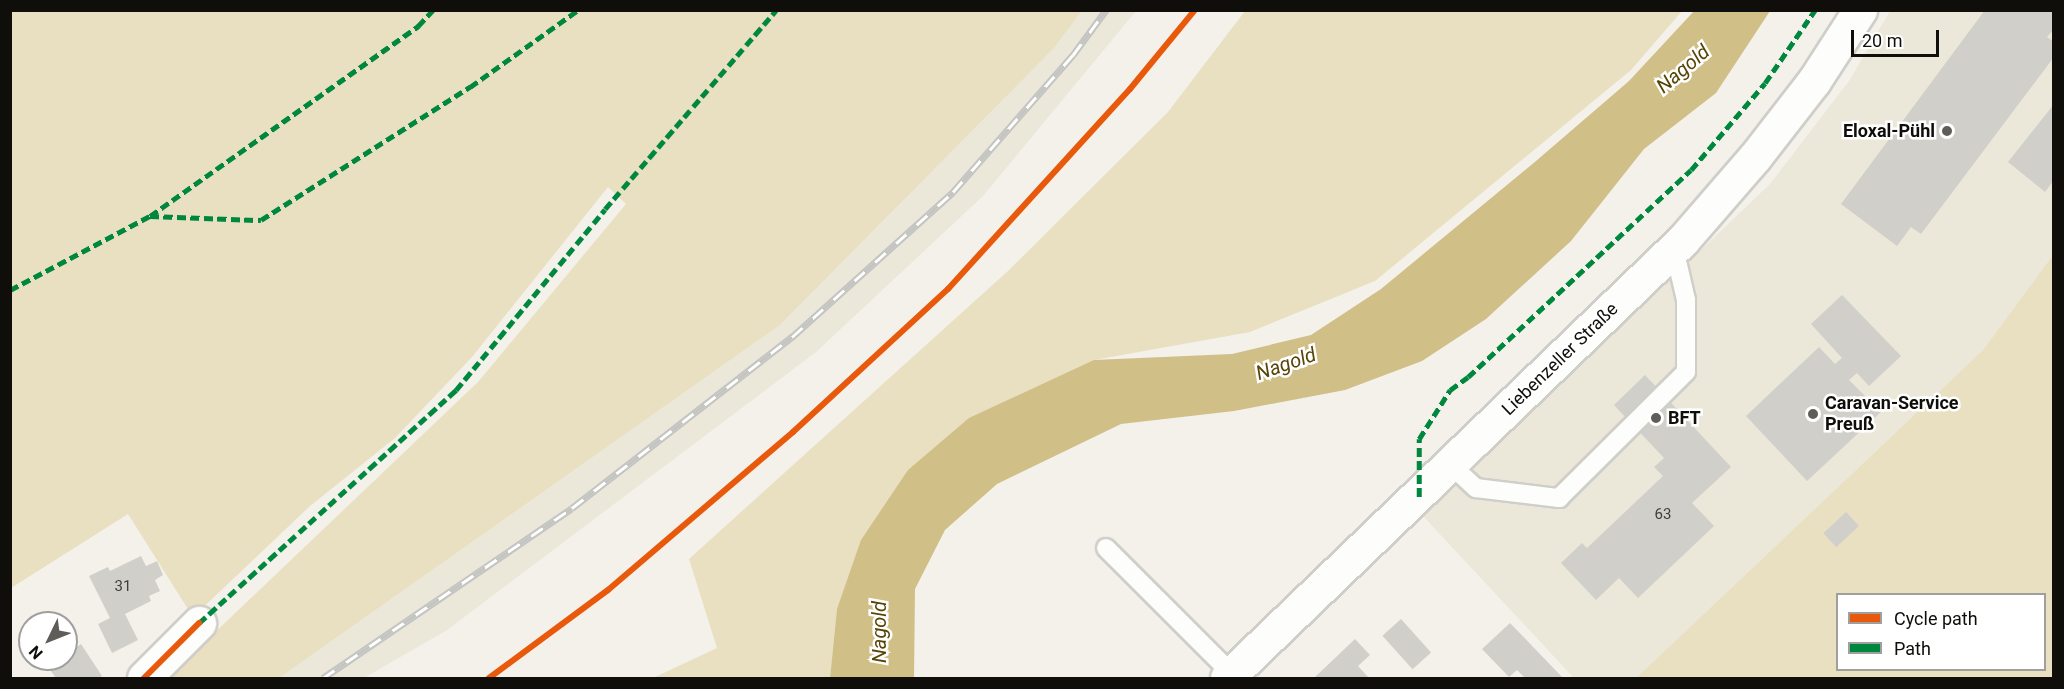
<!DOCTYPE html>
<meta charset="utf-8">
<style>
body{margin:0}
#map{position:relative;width:2064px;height:689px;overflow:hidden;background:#f3f1ea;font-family:Roboto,sans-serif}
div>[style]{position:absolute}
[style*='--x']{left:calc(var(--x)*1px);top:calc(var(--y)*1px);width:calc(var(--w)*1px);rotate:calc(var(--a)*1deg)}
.built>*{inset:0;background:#ebe7d9}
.green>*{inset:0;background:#e9dfc1}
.water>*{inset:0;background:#d1bf88}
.building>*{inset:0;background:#d1cfca;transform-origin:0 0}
.roads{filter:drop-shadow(2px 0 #cfcec8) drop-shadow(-2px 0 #cfcec8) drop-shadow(0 2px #cfcec8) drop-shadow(0 -2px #cfcec8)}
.service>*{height:18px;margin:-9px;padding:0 9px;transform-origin:9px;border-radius:9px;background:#fdfdfc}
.minor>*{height:33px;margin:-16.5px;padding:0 16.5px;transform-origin:16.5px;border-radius:16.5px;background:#fdfdfc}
.primary>*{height:33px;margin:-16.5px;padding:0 16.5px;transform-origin:16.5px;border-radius:16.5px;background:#fdfdfc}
.rail>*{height:7px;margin-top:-3.5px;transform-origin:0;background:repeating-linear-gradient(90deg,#fff 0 14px,#c4c4c2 0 28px);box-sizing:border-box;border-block:2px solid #c4c4c2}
.quiet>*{height:4.5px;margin-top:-2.25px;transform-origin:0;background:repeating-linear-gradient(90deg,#00873e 0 9px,transparent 0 13.5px)}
.cycleway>*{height:6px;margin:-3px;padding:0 3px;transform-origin:3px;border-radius:3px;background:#e8590c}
.dots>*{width:16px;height:16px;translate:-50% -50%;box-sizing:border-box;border:3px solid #fff;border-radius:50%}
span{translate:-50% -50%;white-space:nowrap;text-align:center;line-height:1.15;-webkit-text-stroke:5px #fff;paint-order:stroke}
.number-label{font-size:15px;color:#403e3a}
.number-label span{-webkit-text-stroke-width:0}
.poi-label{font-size:18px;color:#0f0e0a;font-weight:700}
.right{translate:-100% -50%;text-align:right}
.left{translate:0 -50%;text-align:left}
.street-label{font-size:18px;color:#0f0e0a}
.water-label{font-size:20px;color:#564506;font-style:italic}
.frame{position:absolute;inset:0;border:12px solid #0f0e0a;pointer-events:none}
.legend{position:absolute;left:1836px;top:593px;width:210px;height:78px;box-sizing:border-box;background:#fff;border:2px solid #9f9f9d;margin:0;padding:8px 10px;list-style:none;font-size:18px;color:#0f0e0a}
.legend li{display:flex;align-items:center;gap:12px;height:30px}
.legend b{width:30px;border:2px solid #9f9f9d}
.north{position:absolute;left:18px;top:611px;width:60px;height:60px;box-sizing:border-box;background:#fff;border:2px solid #9f9f9d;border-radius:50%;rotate:227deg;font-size:16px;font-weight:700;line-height:24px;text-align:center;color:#0f0e0a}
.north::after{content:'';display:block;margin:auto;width:21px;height:27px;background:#5f5d58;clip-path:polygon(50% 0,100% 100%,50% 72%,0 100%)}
.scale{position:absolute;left:1851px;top:30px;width:88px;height:27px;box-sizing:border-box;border:3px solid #0f0e0a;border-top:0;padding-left:8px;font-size:18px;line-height:21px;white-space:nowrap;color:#0f0e0a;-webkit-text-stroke:4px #fff;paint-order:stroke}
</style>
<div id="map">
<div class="built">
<i style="clip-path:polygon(1082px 11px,1136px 11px,983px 196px,816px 352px,447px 630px,364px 678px,279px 678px,780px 325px,1054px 48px)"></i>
<i style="clip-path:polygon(1890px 11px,2053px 11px,2053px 255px,1983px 350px,1636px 678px,1574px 678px,1423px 516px,1770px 184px,1849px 81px)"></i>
</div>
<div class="green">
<i style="clip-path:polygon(11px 11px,1082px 11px,1054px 48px,780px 325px,279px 678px,167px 678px,478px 382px,626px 204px,608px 187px,472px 357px,395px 438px,310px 506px,193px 617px,128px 514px,11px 588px)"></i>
<i style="clip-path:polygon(1245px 11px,1682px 11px,1631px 70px,1375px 281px,1250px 332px,1094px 360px,837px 609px,830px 678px,653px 678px,717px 648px,689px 559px,1008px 271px,1168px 112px)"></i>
<i style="clip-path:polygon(evenodd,2053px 255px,2053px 678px,1636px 678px,1983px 350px,2053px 255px,1838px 594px,2044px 594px,2044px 670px,1838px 670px,1838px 594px)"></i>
</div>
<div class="water">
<i style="clip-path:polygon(1695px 10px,1770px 11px,1716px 93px,1644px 149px,1571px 241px,1486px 319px,1422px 361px,1345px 390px,1234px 411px,1121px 424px,997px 484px,945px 530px,915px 589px,914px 678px,830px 678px,837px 609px,861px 540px,908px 470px,969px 418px,1094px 360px,1232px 354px,1311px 335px,1381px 289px,1536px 161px,1629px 81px)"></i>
</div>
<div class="building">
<i style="clip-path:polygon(1985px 10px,2048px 10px,2054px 14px,2054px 29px,2047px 37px,2054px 42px,2054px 57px,1921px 234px,1911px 227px,1897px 246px,1841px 204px)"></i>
<i style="clip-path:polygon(2054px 104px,2054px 180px,2045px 192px,2008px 162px)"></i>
<i style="clip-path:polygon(1842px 295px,1901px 356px,1869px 386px,1857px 373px,1849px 380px,1881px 412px,1807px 481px,1746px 416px,1819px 347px,1835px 364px,1842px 358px,1811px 324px)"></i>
<i style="clip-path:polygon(1645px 375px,1731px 467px,1692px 503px,1714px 526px,1638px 598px,1619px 578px,1596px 600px,1561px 563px,1582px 543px,1587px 548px,1663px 476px,1654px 467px,1664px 458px,1614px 405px)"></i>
<i style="left:1846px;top:512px;width:19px;height:31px;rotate:47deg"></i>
<i style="clip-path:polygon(141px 556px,146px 566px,157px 561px,163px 575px,155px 580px,160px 591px,149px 596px,151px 601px,125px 614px,138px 640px,112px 653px,98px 624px,110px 618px,89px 576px,108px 567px,110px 571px)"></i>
<i style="left:1401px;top:619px;width:45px;height:25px;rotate:48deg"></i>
<i style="clip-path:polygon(1510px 623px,1563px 678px,1525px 678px,1517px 670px,1509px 677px,1482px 649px)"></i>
<i style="clip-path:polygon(1355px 639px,1370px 655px,1358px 666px,1369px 678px,1314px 678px)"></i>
<i style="clip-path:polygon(81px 644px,102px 676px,99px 678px,56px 678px,48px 667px,59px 659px,66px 659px,66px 654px)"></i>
</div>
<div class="roads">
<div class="service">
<i style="--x:1451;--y:465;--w:34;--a:43"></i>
<i style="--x:1476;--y:488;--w:84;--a:6.9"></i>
<i style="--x:1559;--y:498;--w:179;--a:-44.8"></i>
<i style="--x:1686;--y:372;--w:72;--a:-90"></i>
<i style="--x:1686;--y:300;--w:35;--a:-103"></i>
<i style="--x:1678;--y:266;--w:14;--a:-135"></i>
<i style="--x:1106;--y:548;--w:178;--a:45"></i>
</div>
<div class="minor">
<i style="--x:144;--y:678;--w:78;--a:-45"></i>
</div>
<div class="primary">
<i style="--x:1227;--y:678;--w:632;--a:-43.85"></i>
<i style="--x:1683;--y:240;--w:110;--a:-49.1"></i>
<i style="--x:1755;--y:157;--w:96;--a:-52.2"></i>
<i style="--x:1814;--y:81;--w:85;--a:-57.1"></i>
</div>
</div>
<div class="rail">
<i style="--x:323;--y:678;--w:301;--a:-34.3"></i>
<i style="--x:572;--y:508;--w:279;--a:-37.9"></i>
<i style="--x:792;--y:337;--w:217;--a:-42"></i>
<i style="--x:953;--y:192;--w:182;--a:-48.8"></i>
<i style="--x:1073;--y:55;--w:56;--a:-53.7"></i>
</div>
<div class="quiet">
<i style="--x:150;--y:216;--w:111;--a:2.1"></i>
<i style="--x:261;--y:220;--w:248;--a:-32.5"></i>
<i style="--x:470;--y:87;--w:133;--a:-35.5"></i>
<i style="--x:10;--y:290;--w:158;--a:-27.9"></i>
<i style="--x:150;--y:216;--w:329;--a:-35.3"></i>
<i style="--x:418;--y:26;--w:22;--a:-47"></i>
<i style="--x:1419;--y:497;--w:58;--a:-90"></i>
<i style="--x:1419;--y:439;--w:58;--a:-57.7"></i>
<i style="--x:1450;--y:390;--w:22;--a:-36"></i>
<i style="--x:1468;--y:377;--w:304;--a:-42.9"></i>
<i style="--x:1691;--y:170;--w:114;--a:-49.6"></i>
<i style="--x:1765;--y:83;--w:88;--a:-55.6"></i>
<i style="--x:199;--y:623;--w:347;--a:-42.2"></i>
<i style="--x:456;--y:390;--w:234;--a:-50.5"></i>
<i style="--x:605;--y:209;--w:262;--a:-49.3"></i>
</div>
<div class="cycleway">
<i style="--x:144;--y:678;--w:78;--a:-45"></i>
<i style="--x:489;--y:678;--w:148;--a:-36.5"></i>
<i style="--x:608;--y:590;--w:243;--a:-40.5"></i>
<i style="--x:793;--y:432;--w:211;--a:-42.7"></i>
<i style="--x:948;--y:289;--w:270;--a:-47.7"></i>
<i style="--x:1130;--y:89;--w:102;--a:-50.6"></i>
</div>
<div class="dots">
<i style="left:1947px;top:131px;background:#5f5d58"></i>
<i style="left:1813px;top:414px;background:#5f5d58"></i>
<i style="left:1656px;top:418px;background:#5f5d58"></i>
</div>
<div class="number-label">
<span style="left:1663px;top:515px">63</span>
<span style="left:123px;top:587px">31</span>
</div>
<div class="poi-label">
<span class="right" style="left:1935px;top:131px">Eloxal-Pühl</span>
<span class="left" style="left:1825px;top:414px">Caravan-Service<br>Preuß</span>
<span class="left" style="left:1668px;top:418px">BFT</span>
</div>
<div class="street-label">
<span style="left:1560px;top:359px;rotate:-44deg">Liebenzeller Straße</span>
</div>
<div class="water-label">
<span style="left:1683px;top:69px;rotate:-40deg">Nagold</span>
<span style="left:1286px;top:364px;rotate:-19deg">Nagold</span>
<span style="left:879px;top:632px;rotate:-90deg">Nagold</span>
</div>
<div class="frame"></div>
<ul class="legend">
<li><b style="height:8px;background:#e8590c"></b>Cycle path</li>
<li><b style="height:8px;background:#00873e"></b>Path</li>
</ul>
<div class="north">N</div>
<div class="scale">20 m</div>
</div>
